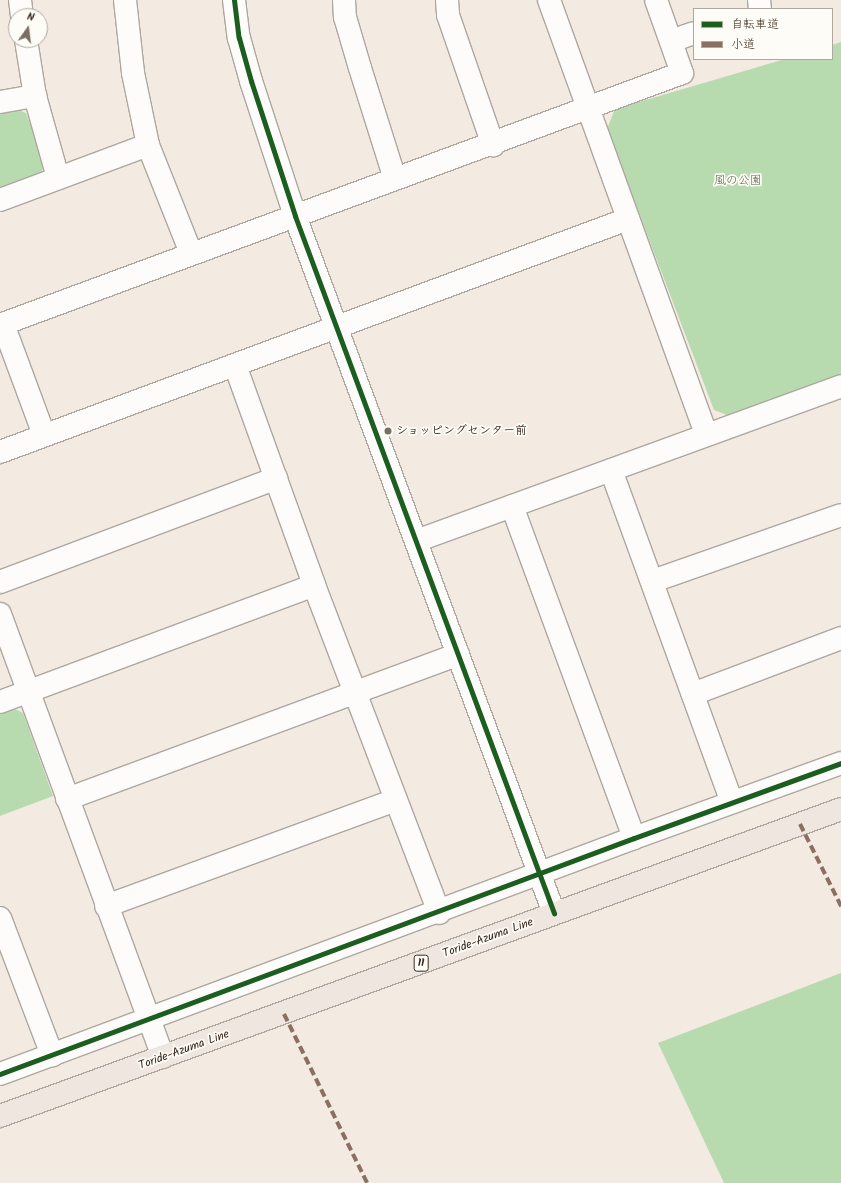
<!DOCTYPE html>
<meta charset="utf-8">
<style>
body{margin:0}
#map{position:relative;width:841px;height:1183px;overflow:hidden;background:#f3ebe2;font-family:Kalam,"Klee One",sans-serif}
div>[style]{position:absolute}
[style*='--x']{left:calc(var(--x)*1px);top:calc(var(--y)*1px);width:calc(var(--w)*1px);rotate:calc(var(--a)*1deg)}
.green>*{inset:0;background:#b8daaf}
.roads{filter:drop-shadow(1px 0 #ada7a0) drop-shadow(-1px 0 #ada7a0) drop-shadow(0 1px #ada7a0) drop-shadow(0 -1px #ada7a0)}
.minor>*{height:22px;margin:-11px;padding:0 11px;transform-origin:11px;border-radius:11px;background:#fdfcfb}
.major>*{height:22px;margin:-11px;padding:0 11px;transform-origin:11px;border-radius:11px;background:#efe7df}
.quiet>*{height:4px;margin-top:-2px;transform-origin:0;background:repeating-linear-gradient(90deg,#8d6e63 0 8px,transparent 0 12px)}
.cycleway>*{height:5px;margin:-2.5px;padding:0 2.5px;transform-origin:2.5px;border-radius:2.5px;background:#1b5e20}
.dots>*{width:11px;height:11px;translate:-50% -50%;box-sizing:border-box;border:2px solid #fdfcf7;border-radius:50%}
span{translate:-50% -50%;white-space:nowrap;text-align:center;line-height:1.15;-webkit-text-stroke:3.5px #fdfcf7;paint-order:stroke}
.shield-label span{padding:1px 3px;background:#fdfcf7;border:1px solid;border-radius:3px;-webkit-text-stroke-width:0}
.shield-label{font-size:11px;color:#3b2a1e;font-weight:700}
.park-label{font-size:12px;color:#525b3d}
.poi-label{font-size:12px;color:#3b2a1e;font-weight:700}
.left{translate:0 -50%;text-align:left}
.street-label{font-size:12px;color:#3b2a1e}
.legend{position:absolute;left:693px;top:8px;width:140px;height:52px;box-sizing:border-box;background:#fdfcf7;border:1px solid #afa8a0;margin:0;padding:5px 7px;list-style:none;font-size:12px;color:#3b2a1e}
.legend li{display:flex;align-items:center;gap:8px;height:20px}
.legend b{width:20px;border:1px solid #afa8a0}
.north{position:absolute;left:8px;top:8px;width:40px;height:40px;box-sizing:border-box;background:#fdfcf7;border:1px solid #afa8a0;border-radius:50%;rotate:14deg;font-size:11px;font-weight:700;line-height:16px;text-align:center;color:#3b2a1e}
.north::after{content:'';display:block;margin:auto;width:14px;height:18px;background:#7b6e63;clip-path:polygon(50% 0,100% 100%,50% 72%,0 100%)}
</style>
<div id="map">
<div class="green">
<i style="clip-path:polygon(841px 42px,841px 377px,732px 417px,714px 410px,607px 129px,615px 109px,785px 59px,832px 59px,832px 45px)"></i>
<i style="clip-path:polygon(18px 110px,26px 113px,45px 164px,39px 177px,0 191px,0 112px)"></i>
<i style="clip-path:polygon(15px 709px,23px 713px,53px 796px,0 816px,0 714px)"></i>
<i style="clip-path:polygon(841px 973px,841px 1183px,724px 1183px,658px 1043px)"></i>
</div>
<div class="roads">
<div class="minor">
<i style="--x:20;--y:0;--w:16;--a:83"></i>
<i style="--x:125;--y:0;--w:73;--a:83.7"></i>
<i style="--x:133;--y:73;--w:74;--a:78.2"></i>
<i style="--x:148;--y:145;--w:116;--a:68.3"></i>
<i style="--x:234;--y:0;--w:38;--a:83"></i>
<i style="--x:239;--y:38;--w:45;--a:74.4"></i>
<i style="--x:251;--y:81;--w:142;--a:71.9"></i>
<i style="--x:295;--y:216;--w:744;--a:69.62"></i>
<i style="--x:344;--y:0;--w:17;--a:87"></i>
<i style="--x:345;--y:17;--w:53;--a:73.6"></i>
<i style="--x:360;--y:68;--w:116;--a:72.5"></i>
<i style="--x:447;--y:0;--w:15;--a:86"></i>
<i style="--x:448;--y:15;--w:138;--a:70.9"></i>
<i style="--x:549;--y:0;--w:462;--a:70.1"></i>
<i style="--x:759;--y:0;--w:9;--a:84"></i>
<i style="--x:26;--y:40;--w:57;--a:80.9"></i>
<i style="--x:35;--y:96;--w:85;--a:74.3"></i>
<i style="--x:671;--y:41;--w:24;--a:-19"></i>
<i style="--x:0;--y:102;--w:36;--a:-10"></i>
<i style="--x:0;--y:200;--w:158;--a:-20.4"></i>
<i style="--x:3;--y:324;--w:118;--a:69.7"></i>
<i style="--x:0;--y:325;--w:727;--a:-20.28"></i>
<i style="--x:682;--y:73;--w:77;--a:-109.6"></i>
<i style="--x:235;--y:365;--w:234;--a:70.2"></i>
<i style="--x:314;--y:585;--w:351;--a:69.1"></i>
<i style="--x:0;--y:452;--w:670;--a:-20.36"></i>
<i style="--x:611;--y:470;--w:353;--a:70"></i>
<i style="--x:512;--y:506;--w:354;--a:69.8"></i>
<i style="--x:416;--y:541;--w:452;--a:-20"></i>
<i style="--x:653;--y:581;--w:199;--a:-19.3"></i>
<i style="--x:0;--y:582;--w:295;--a:-20.6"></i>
<i style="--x:0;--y:614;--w:472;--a:69.8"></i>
<i style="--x:693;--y:694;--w:158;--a:-20.7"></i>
<i style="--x:0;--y:702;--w:335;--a:-20.4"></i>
<i style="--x:67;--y:799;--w:417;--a:-20.3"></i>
<i style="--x:106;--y:906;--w:308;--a:-20.1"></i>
<i style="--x:0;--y:918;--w:147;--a:69.2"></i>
<i style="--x:0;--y:1074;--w:676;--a:-20.42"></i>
<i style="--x:634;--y:838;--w:220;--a:-19.9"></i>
</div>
<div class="major">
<i style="--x:0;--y:1116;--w:895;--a:-20.05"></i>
</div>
</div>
<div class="quiet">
<i style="--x:800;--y:824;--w:92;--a:63.4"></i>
<i style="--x:284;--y:1014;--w:188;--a:63.8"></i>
</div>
<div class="cycleway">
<i style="--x:234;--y:0;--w:38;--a:83"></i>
<i style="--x:239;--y:38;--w:45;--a:74.4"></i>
<i style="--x:251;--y:81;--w:142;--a:71.9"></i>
<i style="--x:295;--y:216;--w:744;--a:69.62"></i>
<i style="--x:0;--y:1074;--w:676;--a:-20.42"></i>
<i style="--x:634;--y:838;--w:220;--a:-19.9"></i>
</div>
<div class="dots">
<i style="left:388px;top:431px;background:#7b6e63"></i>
</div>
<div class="shield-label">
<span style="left:421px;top:963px">11</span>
</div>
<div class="park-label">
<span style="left:738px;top:181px">風の公園</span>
</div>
<div class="poi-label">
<span class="left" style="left:396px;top:431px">ショッピングセンター前</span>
</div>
<div class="street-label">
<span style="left:488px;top:938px;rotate:-20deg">Toride-Azuma Line</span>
<span style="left:184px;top:1050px;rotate:-20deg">Toride-Azuma Line</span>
</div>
<ul class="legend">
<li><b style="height:5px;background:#1b5e20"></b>自転車道</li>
<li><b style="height:5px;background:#8d6e63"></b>小道</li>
</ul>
<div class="north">N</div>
</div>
